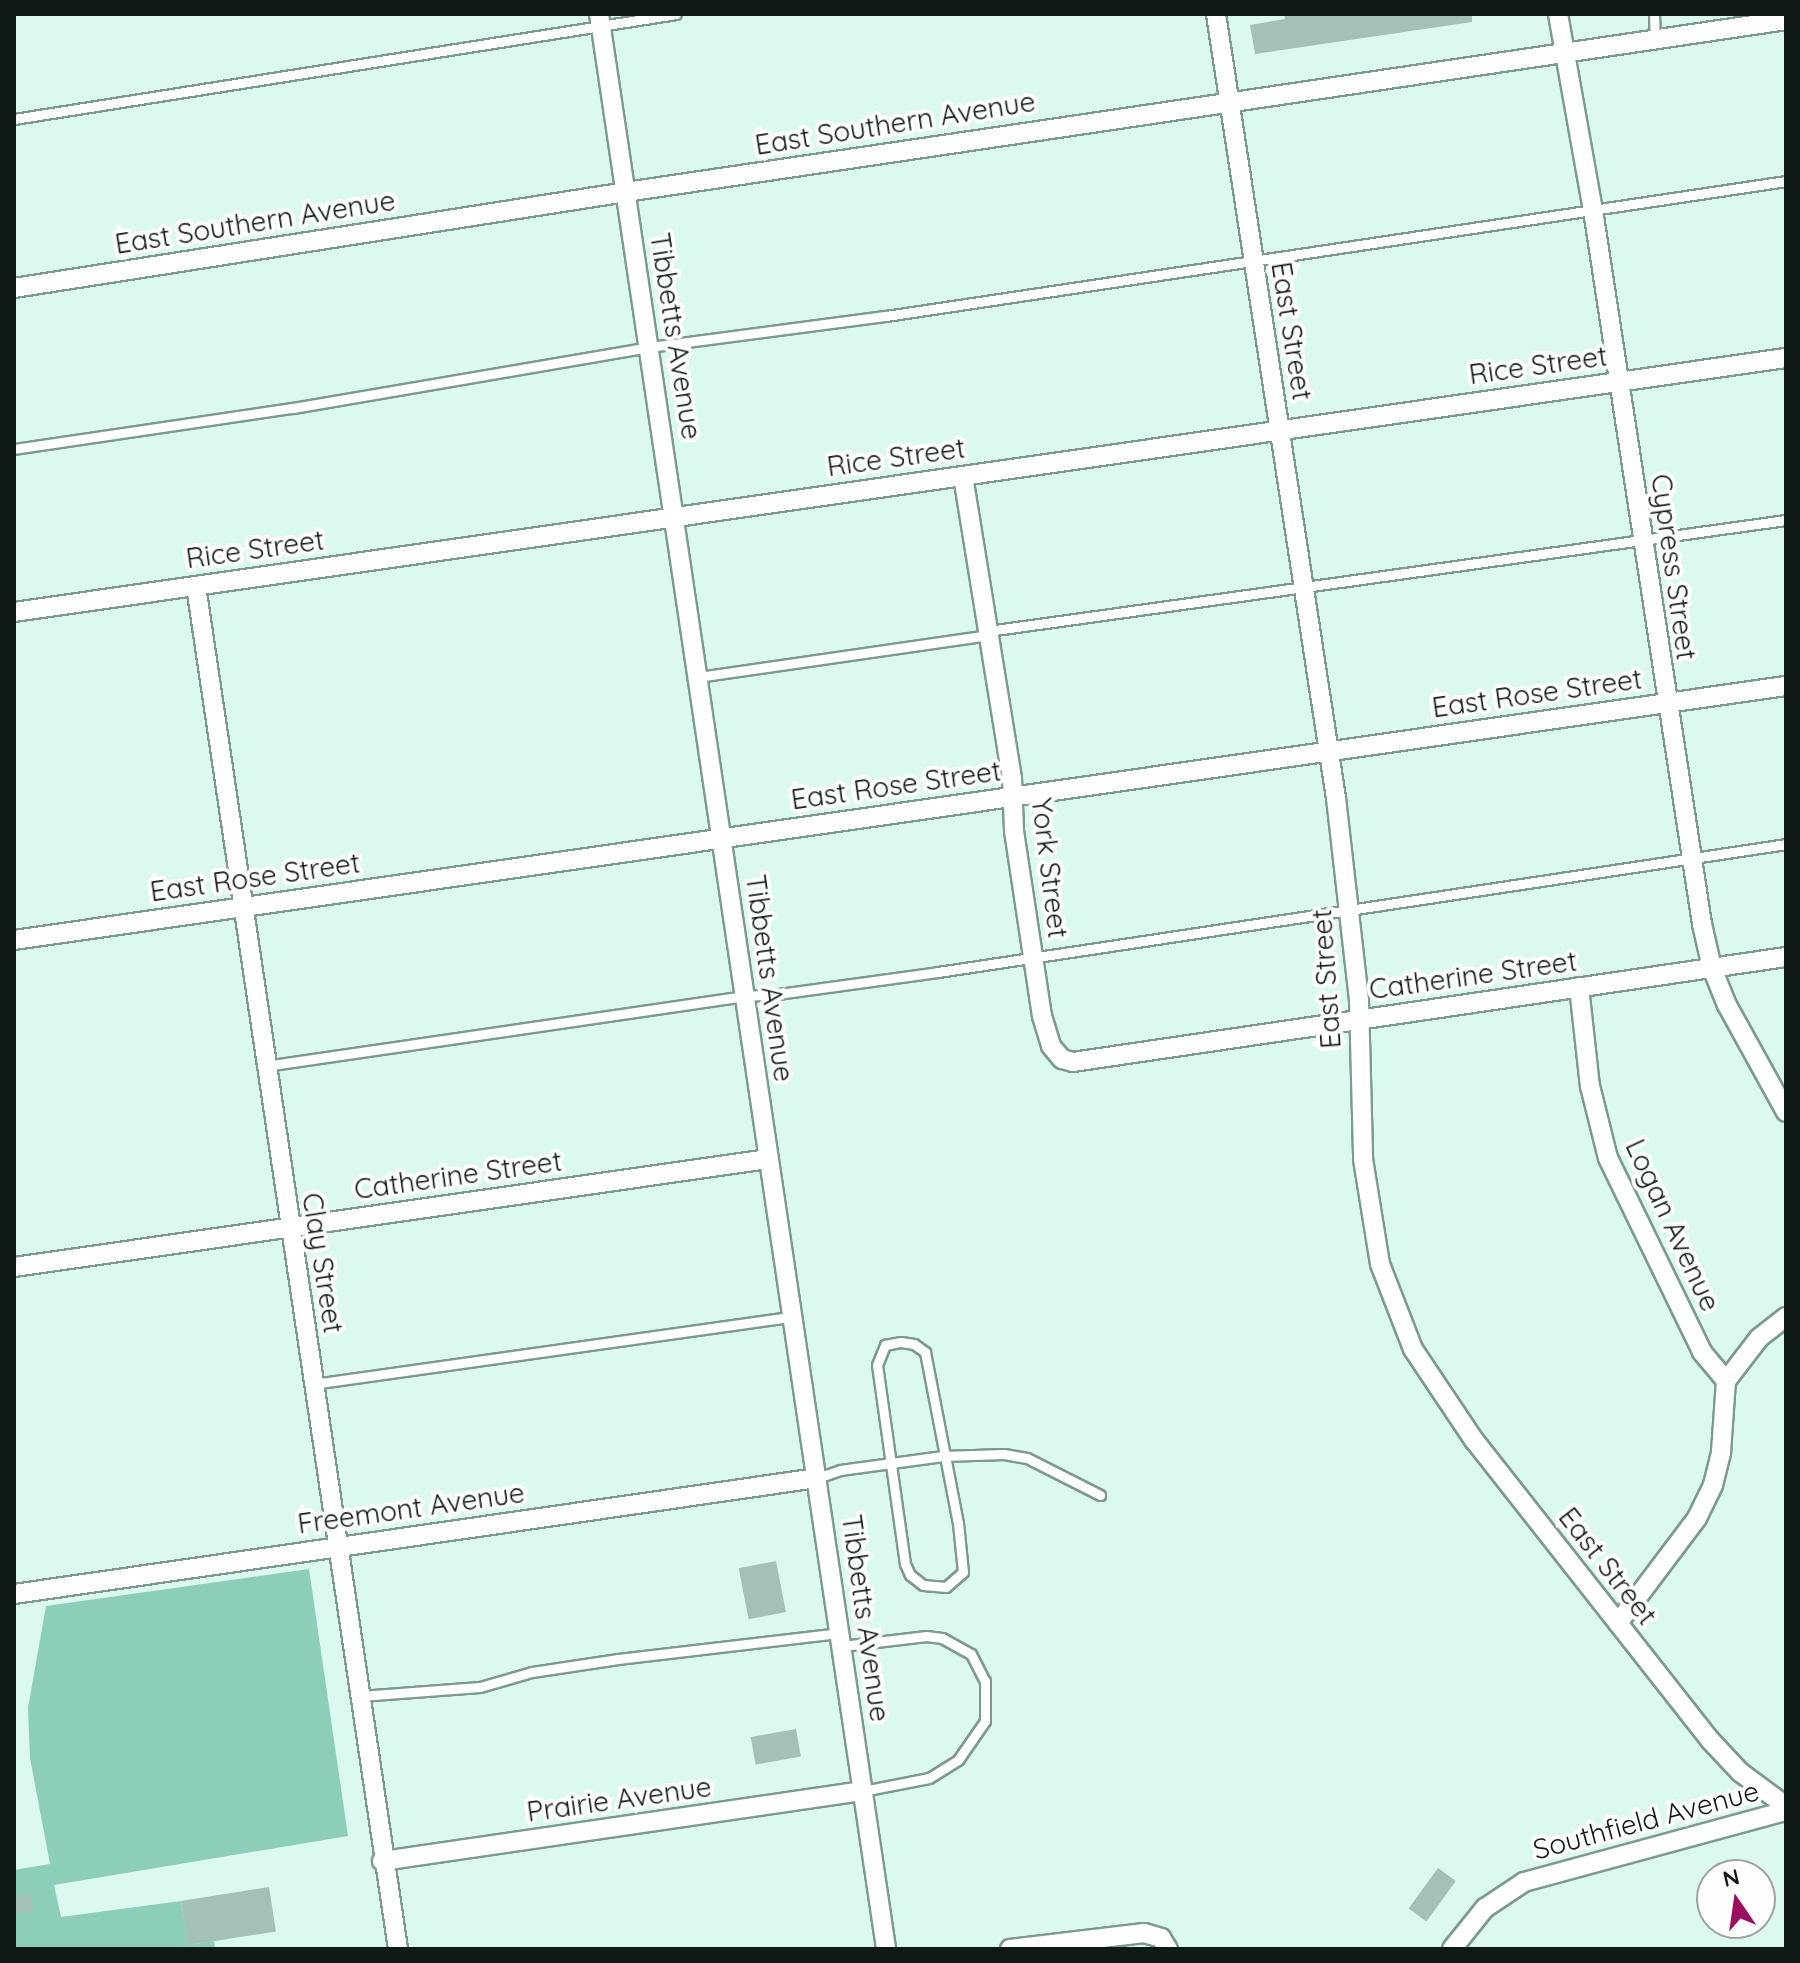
<!DOCTYPE html>
<style>
body{margin:0}
#map{position:relative;width:1800px;height:1963px;overflow:hidden;background:#dbf9ef;font-family:Quicksand,sans-serif}
div>[style]{position:absolute}
[style*='--x']{left:calc(var(--x)*1px);top:calc(var(--y)*1px);width:calc(var(--w)*1px);rotate:calc(var(--a)*1deg)}
.green>*{inset:0;background:#8dceba}
.building>*{inset:0;background:#a4c1b7;transform-origin:0 0}
.roads{filter:drop-shadow(2px 0 #7d9990) drop-shadow(-2px 0 #7d9990) drop-shadow(0 2px #7d9990) drop-shadow(0 -2px #7d9990)}
.lane>*{height:9px;margin:-4.5px;padding:0 4.5px;transform-origin:4.5px;border-radius:4.5px;background:#fff}
.street>*{height:18px;margin:-9px;padding:0 9px;transform-origin:9px;border-radius:9px;background:#fff}
span{translate:-50% -50%;white-space:nowrap;text-align:center;line-height:1.15;-webkit-text-stroke:8px #fefefe;paint-order:stroke}
.street-label{font-size:28px;color:#0f1a17}
.frame{position:absolute;inset:0;border:16px solid #0f1a17;pointer-events:none}
.north{position:absolute;left:1696px;top:1859px;width:80px;height:80px;box-sizing:border-box;background:#fefefe;border:2px solid #9ea3a2;border-radius:50%;rotate:347deg;font-size:22px;font-weight:700;line-height:32px;text-align:center;color:#0f1a17}
.north::after{content:'';display:block;margin:auto;width:28px;height:36px;background:#9b0f5f;clip-path:polygon(50% 0,100% 100%,50% 72%,0 100%)}
</style>
<div id="map">
<div class="green">
<i style="clip-path:polygon(309px 1569px,348px 1836px,54px 1885px,61px 1917px,181px 1901px,189px 1945px,214px 1941px,215px 1949px,14px 1949px,14px 1870px,50px 1864px,30px 1758px,28px 1708px,46px 1606px)"></i>
</div>
<div class="building">
<i style="clip-path:polygon(1284px 14px,1472px 14px,1472px 22px,1255px 54px,1250px 25px,1285px 19px)"></i>
<i style="left:776px;top:1561px;width:52px;height:38px;rotate:79deg"></i>
<i style="left:796px;top:1729px;width:28px;height:46px;rotate:80deg"></i>
<i style="left:1438px;top:1868px;width:22px;height:50px;rotate:36deg"></i>
<i style="left:269px;top:1887px;width:45px;height:89px;rotate:81deg"></i>
<i style="clip-path:polygon(30px 1893px,34px 1911px,14px 1914px,14px 1896px)"></i>
</div>
<div class="roads">
<div class="lane">
<i style="--x:1654;--y:14;--w:25;--a:88"></i>
<i style="--x:14;--y:119;--w:670;--a:-9.01"></i>
<i style="--x:14;--y:449;--w:282;--a:-8.4"></i>
<i style="--x:293;--y:408;--w:361;--a:-9.7"></i>
<i style="--x:649;--y:347;--w:239;--a:-7.5"></i>
<i style="--x:886;--y:316;--w:910;--a:-8.53"></i>
<i style="--x:988;--y:631;--w:806;--a:-7.92"></i>
<i style="--x:698;--y:677;--w:293;--a:-8.2"></i>
<i style="--x:265;--y:1066;--w:485;--a:-8.3"></i>
<i style="--x:745;--y:996;--w:33;--a:-3"></i>
<i style="--x:778;--y:994;--w:162;--a:-7.8"></i>
<i style="--x:938;--y:972;--w:858;--a:-8.58"></i>
<i style="--x:901;--y:1342;--w:13;--a:9"></i>
<i style="--x:914;--y:1344;--w:14;--a:36"></i>
<i style="--x:925;--y:1352;--w:174;--a:79.1"></i>
<i style="--x:958;--y:1523;--w:49;--a:84.2"></i>
<i style="--x:963;--y:1572;--w:23;--a:139"></i>
<i style="--x:946;--y:1587;--w:23;--a:-175"></i>
<i style="--x:923;--y:1585;--w:16;--a:-142"></i>
<i style="--x:910;--y:1575;--w:12;--a:-114"></i>
<i style="--x:905;--y:1564;--w:201;--a:-98"></i>
<i style="--x:877;--y:1365;--w:22;--a:-68"></i>
<i style="--x:885;--y:1345;--w:16;--a:-11"></i>
<i style="--x:313;--y:1384;--w:484;--a:-8"></i>
<i style="--x:817;--y:1478;--w:24;--a:-19"></i>
<i style="--x:840;--y:1470;--w:104;--a:-7.7"></i>
<i style="--x:943;--y:1456;--w:61;--a:-1.9"></i>
<i style="--x:1004;--y:1454;--w:23;--a:10"></i>
<i style="--x:1027;--y:1458;--w:82;--a:26.9"></i>
<i style="--x:842;--y:1646;--w:85;--a:-6.8"></i>
<i style="--x:926;--y:1636;--w:16;--a:7"></i>
<i style="--x:942;--y:1638;--w:33;--a:29"></i>
<i style="--x:971;--y:1654;--w:30;--a:63"></i>
<i style="--x:985;--y:1681;--w:40;--a:90"></i>
<i style="--x:985;--y:1721;--w:47;--a:124.7"></i>
<i style="--x:958;--y:1760;--w:34;--a:148"></i>
<i style="--x:929;--y:1778;--w:67;--a:168.9"></i>
<i style="--x:360;--y:1696;--w:120;--a:-4.3"></i>
<i style="--x:480;--y:1687;--w:54;--a:-16.1"></i>
<i style="--x:532;--y:1672;--w:87;--a:-8.6"></i>
<i style="--x:618;--y:1659;--w:224;--a:-6.7"></i>
</div>
<div class="street">
<i style="--x:599;--y:14;--w:1956;--a:81.56"></i>
<i style="--x:1216;--y:14;--w:793;--a:81.3"></i>
<i style="--x:1336;--y:798;--w:204;--a:83.5"></i>
<i style="--x:1359;--y:1001;--w:158;--a:88.5"></i>
<i style="--x:1363;--y:1159;--w:106;--a:80.8"></i>
<i style="--x:1380;--y:1264;--w:91;--a:68.8"></i>
<i style="--x:1413;--y:1349;--w:110;--a:56.2"></i>
<i style="--x:1474;--y:1440;--w:382;--a:51.8"></i>
<i style="--x:1710;--y:1740;--w:44;--a:46.8"></i>
<i style="--x:1740;--y:1772;--w:57;--a:36.5"></i>
<i style="--x:1558;--y:14;--w:199;--a:79.9"></i>
<i style="--x:1593;--y:210;--w:722;--a:81.32"></i>
<i style="--x:1702;--y:924;--w:45;--a:77.2"></i>
<i style="--x:1712;--y:968;--w:40;--a:68"></i>
<i style="--x:1727;--y:1005;--w:122;--a:61.1"></i>
<i style="--x:14;--y:288;--w:619;--a:-8.91"></i>
<i style="--x:626;--y:192;--w:1173;--a:-8.43"></i>
<i style="--x:963;--y:476;--w:306;--a:80.8"></i>
<i style="--x:1012;--y:778;--w:53;--a:87.8"></i>
<i style="--x:1014;--y:831;--w:187;--a:81.4"></i>
<i style="--x:1042;--y:1016;--w:31;--a:73"></i>
<i style="--x:1051;--y:1046;--w:17;--a:50"></i>
<i style="--x:1062;--y:1059;--w:11;--a:15"></i>
<i style="--x:1073;--y:1062;--w:721;--a:-8.38"></i>
<i style="--x:196;--y:586;--w:1378;--a:81.57"></i>
<i style="--x:14;--y:612;--w:1790;--a:-8.16"></i>
<i style="--x:14;--y:940;--w:1790;--a:-8.16"></i>
<i style="--x:1579;--y:987;--w:100;--a:83.7"></i>
<i style="--x:1590;--y:1086;--w:74;--a:76"></i>
<i style="--x:1608;--y:1158;--w:216;--a:64.1"></i>
<i style="--x:1702;--y:1352;--w:38;--a:50"></i>
<i style="--x:14;--y:1267;--w:762;--a:-8.15"></i>
<i style="--x:14;--y:1594;--w:811;--a:-8.22"></i>
<i style="--x:1618;--y:1623;--w:131;--a:-53"></i>
<i style="--x:1697;--y:1518;--w:37;--a:-64"></i>
<i style="--x:1713;--y:1485;--w:34;--a:-76"></i>
<i style="--x:1721;--y:1452;--w:71;--a:-86"></i>
<i style="--x:1726;--y:1381;--w:54;--a:-52.5"></i>
<i style="--x:1759;--y:1338;--w:34;--a:-38"></i>
<i style="--x:382;--y:1861;--w:486;--a:-8.3"></i>
<i style="--x:1010;--y:1949;--w:135;--a:-6.8"></i>
<i style="--x:1144;--y:1933;--w:18;--a:16"></i>
<i style="--x:1161;--y:1938;--w:13;--a:58"></i>
<i style="--x:1452;--y:1949;--w:53;--a:-51.2"></i>
<i style="--x:1485;--y:1908;--w:47;--a:-33.7"></i>
<i style="--x:1524;--y:1882;--w:271;--a:-15.2"></i>
</div>
</div>
<div class="street-label">
<span style="left:895px;top:123px;rotate:-9deg">East Southern Avenue</span>
<span style="left:255px;top:222px;rotate:-9deg">East Southern Avenue</span>
<span style="left:1292px;top:331px;rotate:81deg">East Street</span>
<span style="left:676px;top:336px;rotate:81deg">Tibbetts Avenue</span>
<span style="left:1538px;top:365px;rotate:-8deg">Rice Street</span>
<span style="left:896px;top:457px;rotate:-8deg">Rice Street</span>
<span style="left:255px;top:549px;rotate:-8deg">Rice Street</span>
<span style="left:1674px;top:567px;rotate:82deg">Cypress Street</span>
<span style="left:1537px;top:693px;rotate:-8deg">East Rose Street</span>
<span style="left:896px;top:785px;rotate:-8deg">East Rose Street</span>
<span style="left:1050px;top:868px;rotate:83deg">York Street</span>
<span style="left:255px;top:877px;rotate:-8deg">East Rose Street</span>
<span style="left:1473px;top:975px;rotate:-8deg">Catherine Street</span>
<span style="left:770px;top:978px;rotate:82deg">Tibbetts Avenue</span>
<span style="left:1326px;top:979px;rotate:-94deg">East Street</span>
<span style="left:458px;top:1175px;rotate:-8deg">Catherine Street</span>
<span style="left:1673px;top:1225px;rotate:65deg">Logan Avenue</span>
<span style="left:323px;top:1263px;rotate:81deg">Clay Street</span>
<span style="left:411px;top:1508px;rotate:-8deg">Freemont Avenue</span>
<span style="left:1608px;top:1566px;rotate:52deg">East Street</span>
<span style="left:866px;top:1618px;rotate:82deg">Tibbetts Avenue</span>
<span style="left:619px;top:1799px;rotate:-8deg">Prairie Avenue</span>
<span style="left:1646px;top:1820px;rotate:-15deg">Southfield Avenue</span>
</div>
<div class="frame"></div>
<div class="north">N</div>
</div>
